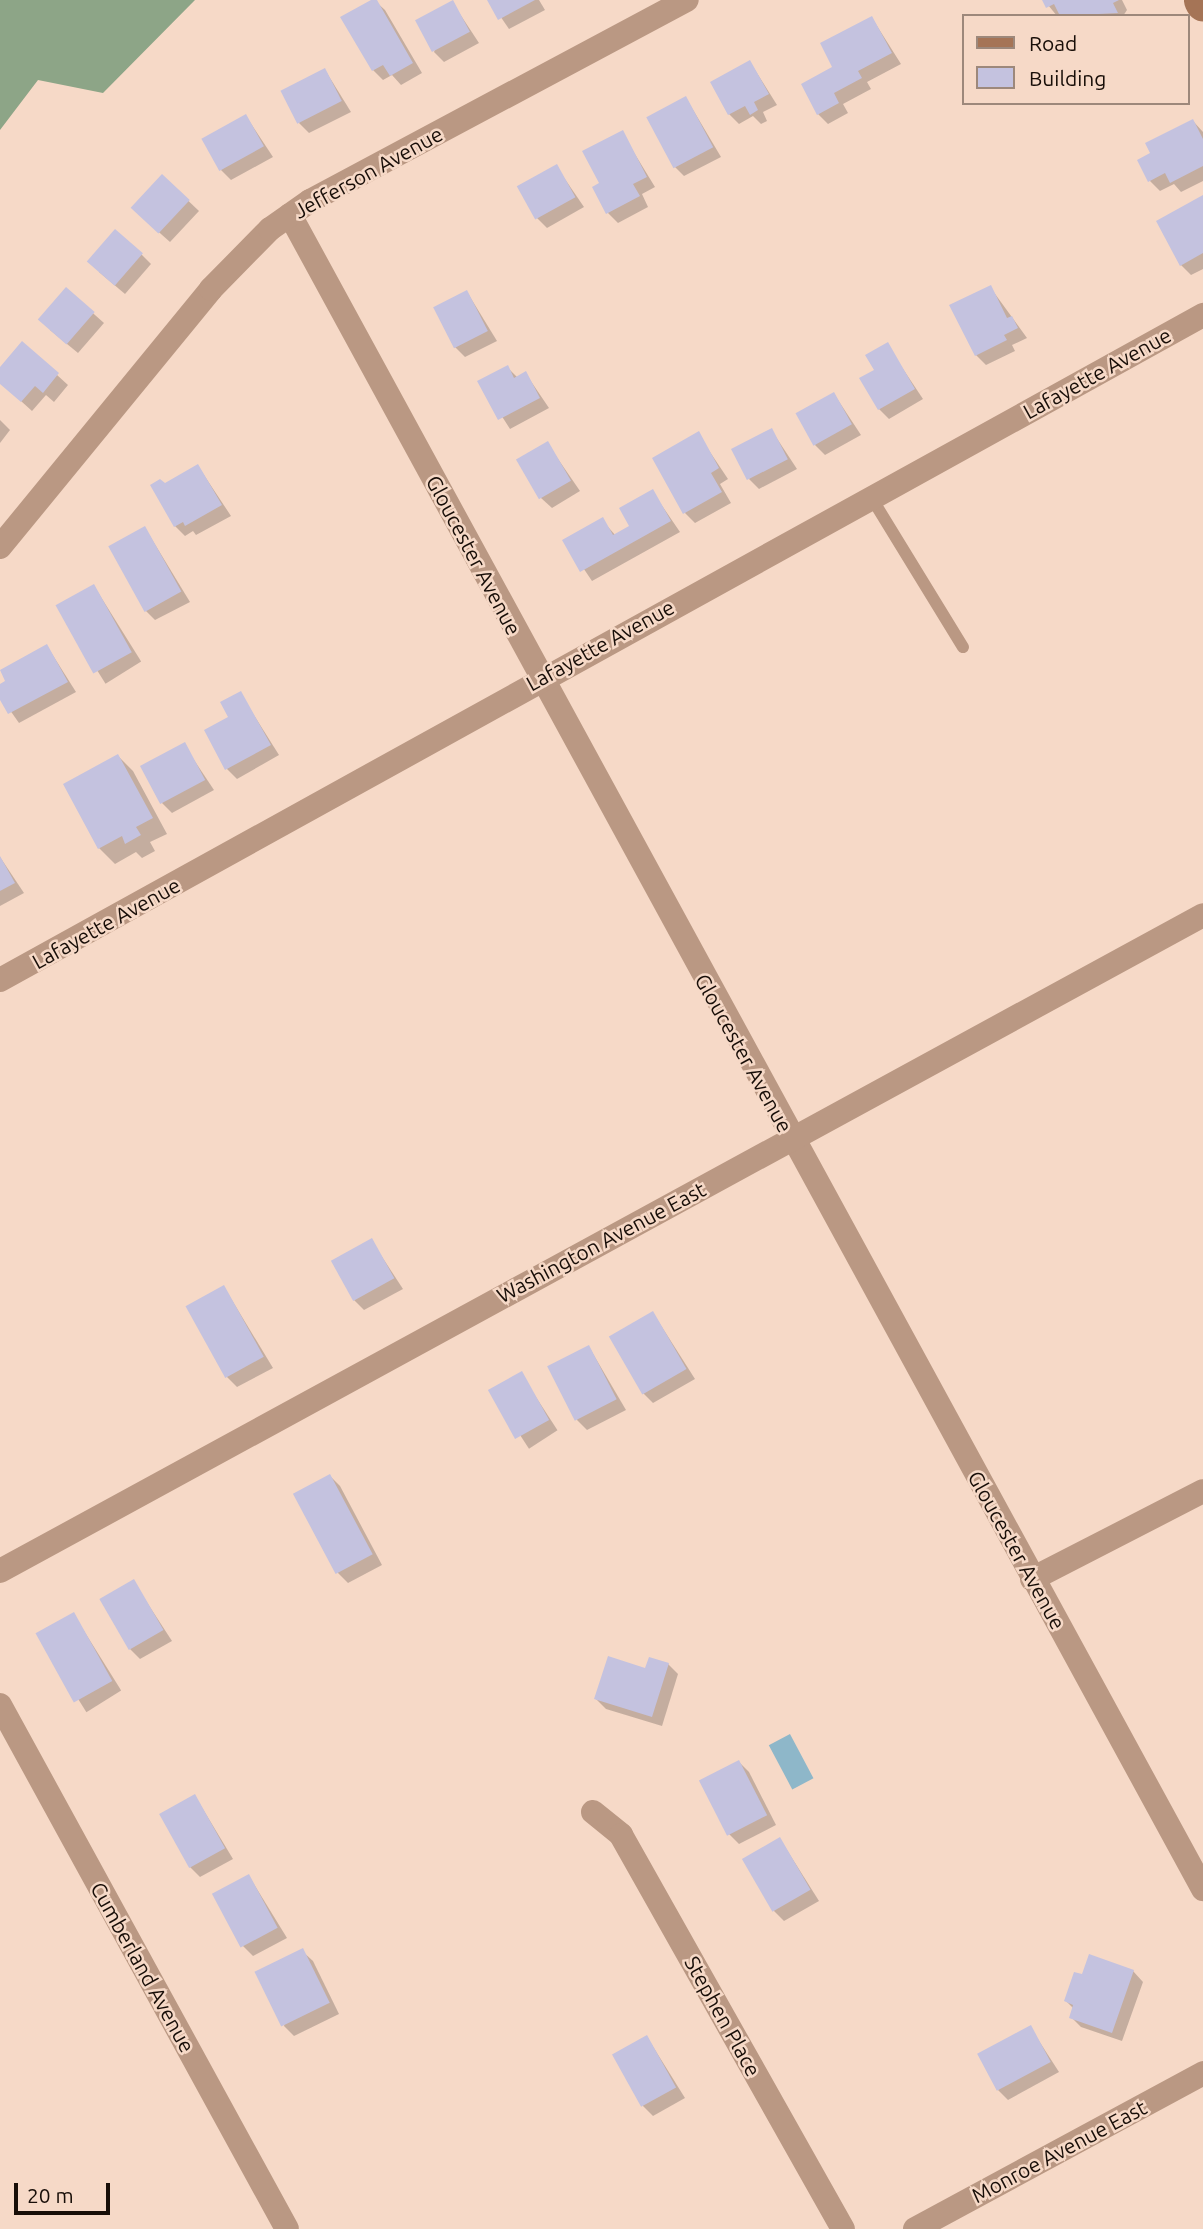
<!DOCTYPE html>
<style>
body{margin:0}
#map{position:relative;width:1203px;height:2229px;overflow:hidden;background:#f6d9c7;font-family:Ubuntu,sans-serif}
div>[style]{position:absolute}
[style*='--x']{left:calc(var(--x)*1px);top:calc(var(--y)*1px);width:calc(var(--w)*1px);rotate:calc(var(--a)*1deg)}
.forest>*{inset:0;background:#8da587}
.water>*{inset:0;background:#8eb7c9;transform-origin:0 0}
.shadow>*{inset:0;background:#0003;transform-origin:0 0}
.building>*{inset:0;background:#c4c2df;transform-origin:0 0}
.lane>*{height:12px;margin:-6px;padding:0 6px;transform-origin:6px;border-radius:6px;background:#ba9883}
.street>*{height:24px;margin:-12px;padding:0 12px;transform-origin:12px;border-radius:12px;background:#ba9883}
.secondary>*{height:35px;margin:-17.5px;padding:0 17.5px;transform-origin:17.5px;border-radius:17.5px;background:#a57456}
span{translate:-50% -50%;white-space:nowrap;text-align:center;line-height:1.15;-webkit-text-stroke:5px #f6d9c7;paint-order:stroke}
.street-label{font-size:21px;color:#180e08}
.legend{position:absolute;left:962px;top:14px;width:228px;height:91px;box-sizing:border-box;background:#f6d9c7;border:2px solid #9d887b;margin:0;padding:9px 12px;list-style:none;font-size:21px;color:#180e08}
.legend li{display:flex;align-items:center;gap:14px;height:35px}
.legend b{width:35px;border:2px solid #9d887b}
.scale{position:absolute;left:14px;top:2183px;width:96px;height:32px;box-sizing:border-box;border:4px solid #180e08;border-top:0;padding-left:9px;font-size:21px;line-height:24px;white-space:nowrap;color:#180e08;-webkit-text-stroke:5px #f6d9c7;paint-order:stroke}
</style>
<div id="map">
<div class="forest">
<i style="clip-path:polygon(0 0,195px 0,103px 93px,38px 80px,0 130px)"></i>
</div>
<div class="water">
<i style="left:790px;top:1734px;width:50px;height:24px;rotate:62deg"></i>
</div>
<div class="shadow">
<i style="clip-path:polygon(374px 0,385px 10px,422px 73px,401px 85px,392px 75px,383px 80px,373px 70px)"></i>
<i style="clip-path:polygon(489px 0,539px 0,545px 10px,509px 29px)"></i>
<i style="clip-path:polygon(1044px 0,1122px 0,1127px 10px,1123px 16px,1057px 16px)"></i>
<i style="clip-path:polygon(452px 2px,479px 43px,444px 62px,434px 52px)"></i>
<i style="clip-path:polygon(872px 18px,901px 64px,867px 82px,871px 89px,843px 104px,848px 113px,828px 124px,818px 114px,835px 68px)"></i>
<i style="clip-path:polygon(750px 62px,777px 105px,763px 112px,767px 121px,761px 124px,753px 116px,739px 124px,729px 114px)"></i>
<i style="clip-path:polygon(325px 70px,351px 112px,309px 133px,299px 123px)"></i>
<i style="clip-path:polygon(686px 98px,721px 157px,684px 176px,674px 166px)"></i>
<i style="clip-path:polygon(246px 116px,273px 157px,231px 180px,221px 170px)"></i>
<i style="clip-path:polygon(1193px 121px,1203px 132px,1203px 181px,1181px 192px,1174px 184px,1160px 191px,1150px 181px,1153px 154px)"></i>
<i style="clip-path:polygon(622px 133px,655px 187px,642px 194px,648px 207px,618px 223px,608px 213px)"></i>
<i style="clip-path:polygon(556px 166px,584px 207px,547px 228px,537px 218px)"></i>
<i style="clip-path:polygon(162px 176px,199px 211px,170px 242px,143px 218px)"></i>
<i style="clip-path:polygon(1203px 197px,1203px 269px,1191px 275px,1181px 265px)"></i>
<i style="clip-path:polygon(141px 254px,151px 264px,125px 294px,99px 272px)"></i>
<i style="clip-path:polygon(990px 287px,1027px 338px,1012px 345px,1015px 351px,986px 365px,976px 355px)"></i>
<i style="clip-path:polygon(67px 290px,104px 323px,78px 353px,50px 330px)"></i>
<i style="clip-path:polygon(467px 292px,497px 341px,465px 357px,455px 347px)"></i>
<i style="clip-path:polygon(23px 344px,68px 385px,54px 402px,46px 395px,32px 411px,0 382px,0 370px)"></i>
<i style="clip-path:polygon(887px 345px,923px 399px,889px 419px,879px 409px,876px 371px)"></i>
<i style="clip-path:polygon(507px 367px,518px 378px,526px 374px,549px 408px,510px 429px,480px 382px)"></i>
<i style="clip-path:polygon(834px 394px,861px 435px,825px 455px,815px 445px)"></i>
<i style="clip-path:polygon(0 420px,10px 430px,0 443px)"></i>
<i style="clip-path:polygon(772px 431px,797px 469px,759px 489px,749px 479px)"></i>
<i style="clip-path:polygon(698px 434px,728px 479px,720px 484px,731px 503px,695px 523px,685px 513px)"></i>
<i style="clip-path:polygon(547px 443px,580px 491px,552px 508px,541px 498px)"></i>
<i style="clip-path:polygon(198px 466px,231px 516px,196px 535px,193px 531px,185px 536px,175px 526px,165px 485px)"></i>
<i style="clip-path:polygon(652px 491px,680px 532px,592px 581px,565px 541px,602px 520px,616px 536px,632px 527px)"></i>
<i style="clip-path:polygon(145px 528px,190px 602px,155px 620px,145px 610px)"></i>
<i style="left:94px;top:586px;width:89px;height:42px;rotate:58deg"></i>
<i style="clip-path:polygon(47px 646px,76px 692px,19px 723px,0 696px,0 686px)"></i>
<i style="clip-path:polygon(240px 693px,279px 755px,237px 779px,227px 769px)"></i>
<i style="clip-path:polygon(184px 745px,214px 790px,172px 813px,162px 803px)"></i>
<i style="clip-path:polygon(118px 756px,133px 771px,167px 834px,150px 842px,155px 851px,142px 858px,136px 852px,115px 864px,99px 848px,65px 784px)"></i>
<i style="clip-path:polygon(0 857px,24px 893px,0 906px)"></i>
<i style="clip-path:polygon(371px 1240px,403px 1289px,364px 1310px,354px 1300px)"></i>
<i style="clip-path:polygon(224px 1287px,273px 1368px,237px 1387px,227px 1377px)"></i>
<i style="clip-path:polygon(653px 1313px,695px 1379px,653px 1403px,643px 1393px)"></i>
<i style="clip-path:polygon(589px 1347px,626px 1410px,587px 1430px,577px 1420px)"></i>
<i style="left:521px;top:1374px;width:67px;height:34px;rotate:57deg"></i>
<i style="clip-path:polygon(330px 1476px,340px 1486px,382px 1565px,348px 1583px,338px 1573px)"></i>
<i style="clip-path:polygon(133px 1581px,172px 1641px,140px 1659px,130px 1649px)"></i>
<i style="left:74px;top:1615px;width:89px;height:41px;rotate:58deg"></i>
<i style="clip-path:polygon(668px 1664px,678px 1674px,662px 1726px,606px 1709px,596px 1699px,647px 1671px)"></i>
<i style="clip-path:polygon(739px 1762px,749px 1772px,776px 1825px,739px 1844px,729px 1834px,702px 1781px)"></i>
<i style="clip-path:polygon(195px 1796px,233px 1859px,200px 1877px,190px 1867px)"></i>
<i style="clip-path:polygon(780px 1839px,819px 1901px,784px 1921px,774px 1911px)"></i>
<i style="clip-path:polygon(249px 1876px,287px 1938px,253px 1956px,243px 1946px)"></i>
<i style="clip-path:polygon(302px 1951px,313px 1961px,339px 2014px,294px 2036px,284px 2026px)"></i>
<i style="clip-path:polygon(1133px 1971px,1143px 1982px,1122px 2041px,1081px 2027px,1071px 2017px,1074px 2009px,1066px 2001px,1083px 1977px)"></i>
<i style="clip-path:polygon(1030px 2027px,1059px 2072px,1008px 2100px,998px 2090px)"></i>
<i style="clip-path:polygon(647px 2037px,685px 2098px,653px 2116px,643px 2106px)"></i>
</div>
<div class="building">
<i style="clip-path:polygon(371px 0,377px 0,413px 63px,390px 76px,383px 65px,372px 71px,340px 17px)"></i>
<i style="left:453px;top:0;width:36px;height:43px;rotate:62deg"></i>
<i style="clip-path:polygon(487px 0,535px 0,498px 20px)"></i>
<i style="clip-path:polygon(1042px 0,1119px 0,1113px 3px,1118px 13px,1060px 16px,1054px 4px,1046px 8px)"></i>
<i style="clip-path:polygon(872px 16px,892px 53px,858px 71px,862px 78px,834px 93px,839px 103px,817px 115px,801px 84px,832px 67px,820px 43px)"></i>
<i style="clip-path:polygon(750px 60px,769px 94px,754px 102px,758px 110px,750px 115px,745px 106px,728px 115px,710px 82px)"></i>
<i style="left:325px;top:68px;width:37px;height:50px;rotate:63deg"></i>
<i style="left:686px;top:96px;width:58px;height:45px;rotate:62deg"></i>
<i style="left:246px;top:114px;width:37px;height:51px;rotate:61deg"></i>
<i style="clip-path:polygon(1193px 119px,1203px 139px,1203px 166px,1170px 183px,1165px 173px,1148px 182px,1137px 160px,1150px 153px,1145px 143px)"></i>
<i style="clip-path:polygon(623px 130px,647px 177px,633px 184px,640px 196px,606px 214px,592px 187px,599px 183px,582px 151px)"></i>
<i style="left:557px;top:164px;width:38px;height:46px;rotate:61deg"></i>
<i style="left:162px;top:174px;width:38px;height:46px;rotate:43deg"></i>
<i style="clip-path:polygon(1203px 195px,1203px 253px,1180px 266px,1156px 221px)"></i>
<i style="left:115px;top:229px;width:37px;height:43px;rotate:41deg"></i>
<i style="clip-path:polygon(991px 285px,1007px 318px,1012px 316px,1018px 328px,1004px 335px,1007px 340px,975px 356px,949px 305px)"></i>
<i style="left:66px;top:287px;width:38px;height:43px;rotate:41deg"></i>
<i style="left:467px;top:290px;width:46px;height:38px;rotate:63deg"></i>
<i style="clip-path:polygon(22px 341px,59px 373px,43px 393px,35px 386px,21px 402px,0 384px,0 367px)"></i>
<i style="clip-path:polygon(888px 342px,915px 389px,878px 410px,859px 378px,874px 370px,865px 355px)"></i>
<i style="clip-path:polygon(508px 365px,514px 378px,526px 371px,540px 398px,498px 420px,477px 381px)"></i>
<i style="left:834px;top:392px;width:37px;height:44px;rotate:61deg"></i>
<i style="left:772px;top:428px;width:35px;height:46px;rotate:63deg"></i>
<i style="clip-path:polygon(699px 431px,719px 468px,711px 473px,722px 492px,683px 514px,652px 458px)"></i>
<i style="left:548px;top:441px;width:46px;height:37px;rotate:60deg"></i>
<i style="clip-path:polygon(198px 464px,222px 505px,185px 526px,183px 522px,174px 527px,150px 485px,160px 479px,165px 483px)"></i>
<i style="clip-path:polygon(653px 489px,671px 521px,580px 572px,562px 540px,603px 517px,613px 535px,629px 526px,619px 508px)"></i>
<i style="left:145px;top:526px;width:75px;height:42px;rotate:61deg"></i>
<i style="left:94px;top:584px;width:78px;height:44px;rotate:61deg"></i>
<i style="clip-path:polygon(47px 644px,68px 682px,8px 714px,0 700px,0 684px,5px 681px,0 670px)"></i>
<i style="clip-path:polygon(241px 691px,271px 745px,225px 770px,204px 730px,228px 717px,220px 702px)"></i>
<i style="left:185px;top:742px;width:43px;height:51px;rotate:62deg"></i>
<i style="clip-path:polygon(118px 754px,153px 818px,136px 827px,141px 835px,125px 844px,122px 836px,98px 849px,63px 784px)"></i>
<i style="clip-path:polygon(0 856px,15px 883px,0 891px)"></i>
<i style="left:372px;top:1238px;width:46px;height:47px;rotate:61deg"></i>
<i style="left:224px;top:1285px;width:82px;height:44px;rotate:61deg"></i>
<i style="left:653px;top:1311px;width:67px;height:51px;rotate:60deg"></i>
<i style="left:589px;top:1345px;width:61px;height:47px;rotate:63deg"></i>
<i style="left:522px;top:1371px;width:56px;height:39px;rotate:61deg"></i>
<i style="left:330px;top:1474px;width:91px;height:42px;rotate:62deg"></i>
<i style="left:134px;top:1579px;width:59px;height:40px;rotate:60deg"></i>
<i style="left:74px;top:1612px;width:79px;height:44px;rotate:61deg"></i>
<i style="clip-path:polygon(608px 1656px,645px 1668px,649px 1657px,669px 1663px,652px 1717px,594px 1699px)"></i>
<i style="left:739px;top:1760px;width:62px;height:45px;rotate:63deg"></i>
<i style="left:195px;top:1794px;width:62px;height:41px;rotate:61deg"></i>
<i style="left:780px;top:1837px;width:61px;height:44px;rotate:60deg"></i>
<i style="left:249px;top:1874px;width:61px;height:42px;rotate:62deg"></i>
<i style="left:303px;top:1948px;width:61px;height:54px;rotate:64deg"></i>
<i style="clip-path:polygon(1089px 1954px,1134px 1970px,1112px 2033px,1069px 2018px,1073px 2005px,1064px 2001px,1074px 1972px,1082px 1974px)"></i>
<i style="left:1031px;top:2025px;width:42px;height:61px;rotate:62deg"></i>
<i style="left:647px;top:2035px;width:60px;height:40px;rotate:61deg"></i>
</div>
<div class="lane">
<i style="--x:871;--y:497;--w:176;--a:58.5"></i>
</div>
<div class="street">
<i style="--x:290;--y:215;--w:1907;--a:61.39"></i>
<i style="--x:0;--y:547;--w:333;--a:-50.7"></i>
<i style="--x:211;--y:289;--w:84;--a:-45.5"></i>
<i style="--x:270;--y:229;--w:49;--a:-35"></i>
<i style="--x:310;--y:201;--w:427;--a:-28.1"></i>
<i style="--x:0;--y:980;--w:1375;--a:-28.93"></i>
<i style="--x:0;--y:1571;--w:1370;--a:-28.6"></i>
<i style="--x:1032;--y:1579;--w:192;--a:-27.2"></i>
<i style="--x:0;--y:1705;--w:597;--a:61.29"></i>
<i style="--x:593;--y:1812;--w:36;--a:39"></i>
<i style="--x:621;--y:1835;--w:452;--a:60.6"></i>
<i style="--x:915;--y:2229;--w:328;--a:-28.4"></i>
</div>
<div class="secondary">
<i style="--x:1201;--y:0;--w:4;--a:63"></i>
</div>
<div class="street-label">
<span style="left:368px;top:172px;rotate:-29deg">Jefferson Avenue</span>
<span style="left:1097px;top:373px;rotate:-29deg">Lafayette Avenue</span>
<span style="left:474px;top:555px;rotate:62deg">Gloucester Avenue</span>
<span style="left:600px;top:645px;rotate:-29deg">Lafayette Avenue</span>
<span style="left:106px;top:923px;rotate:-29deg">Lafayette Avenue</span>
<span style="left:744px;top:1053px;rotate:61deg">Gloucester Avenue</span>
<span style="left:601px;top:1242px;rotate:-28deg">Washington Avenue East</span>
<span style="left:1017px;top:1550px;rotate:61deg">Gloucester Avenue</span>
<span style="left:143px;top:1967px;rotate:61deg">Cumberland Avenue</span>
<span style="left:723px;top:2016px;rotate:61deg">Stephen Place</span>
<span style="left:1059px;top:2151px;rotate:-28deg">Monroe Avenue East</span>
</div>
<ul class="legend">
<li><b style="height:9px;background:#a57456"></b>Road</li>
<li><b style="height:19px;background:#c4c2df"></b>Building</li>
</ul>
<div class="scale">20 m</div>
</div>
